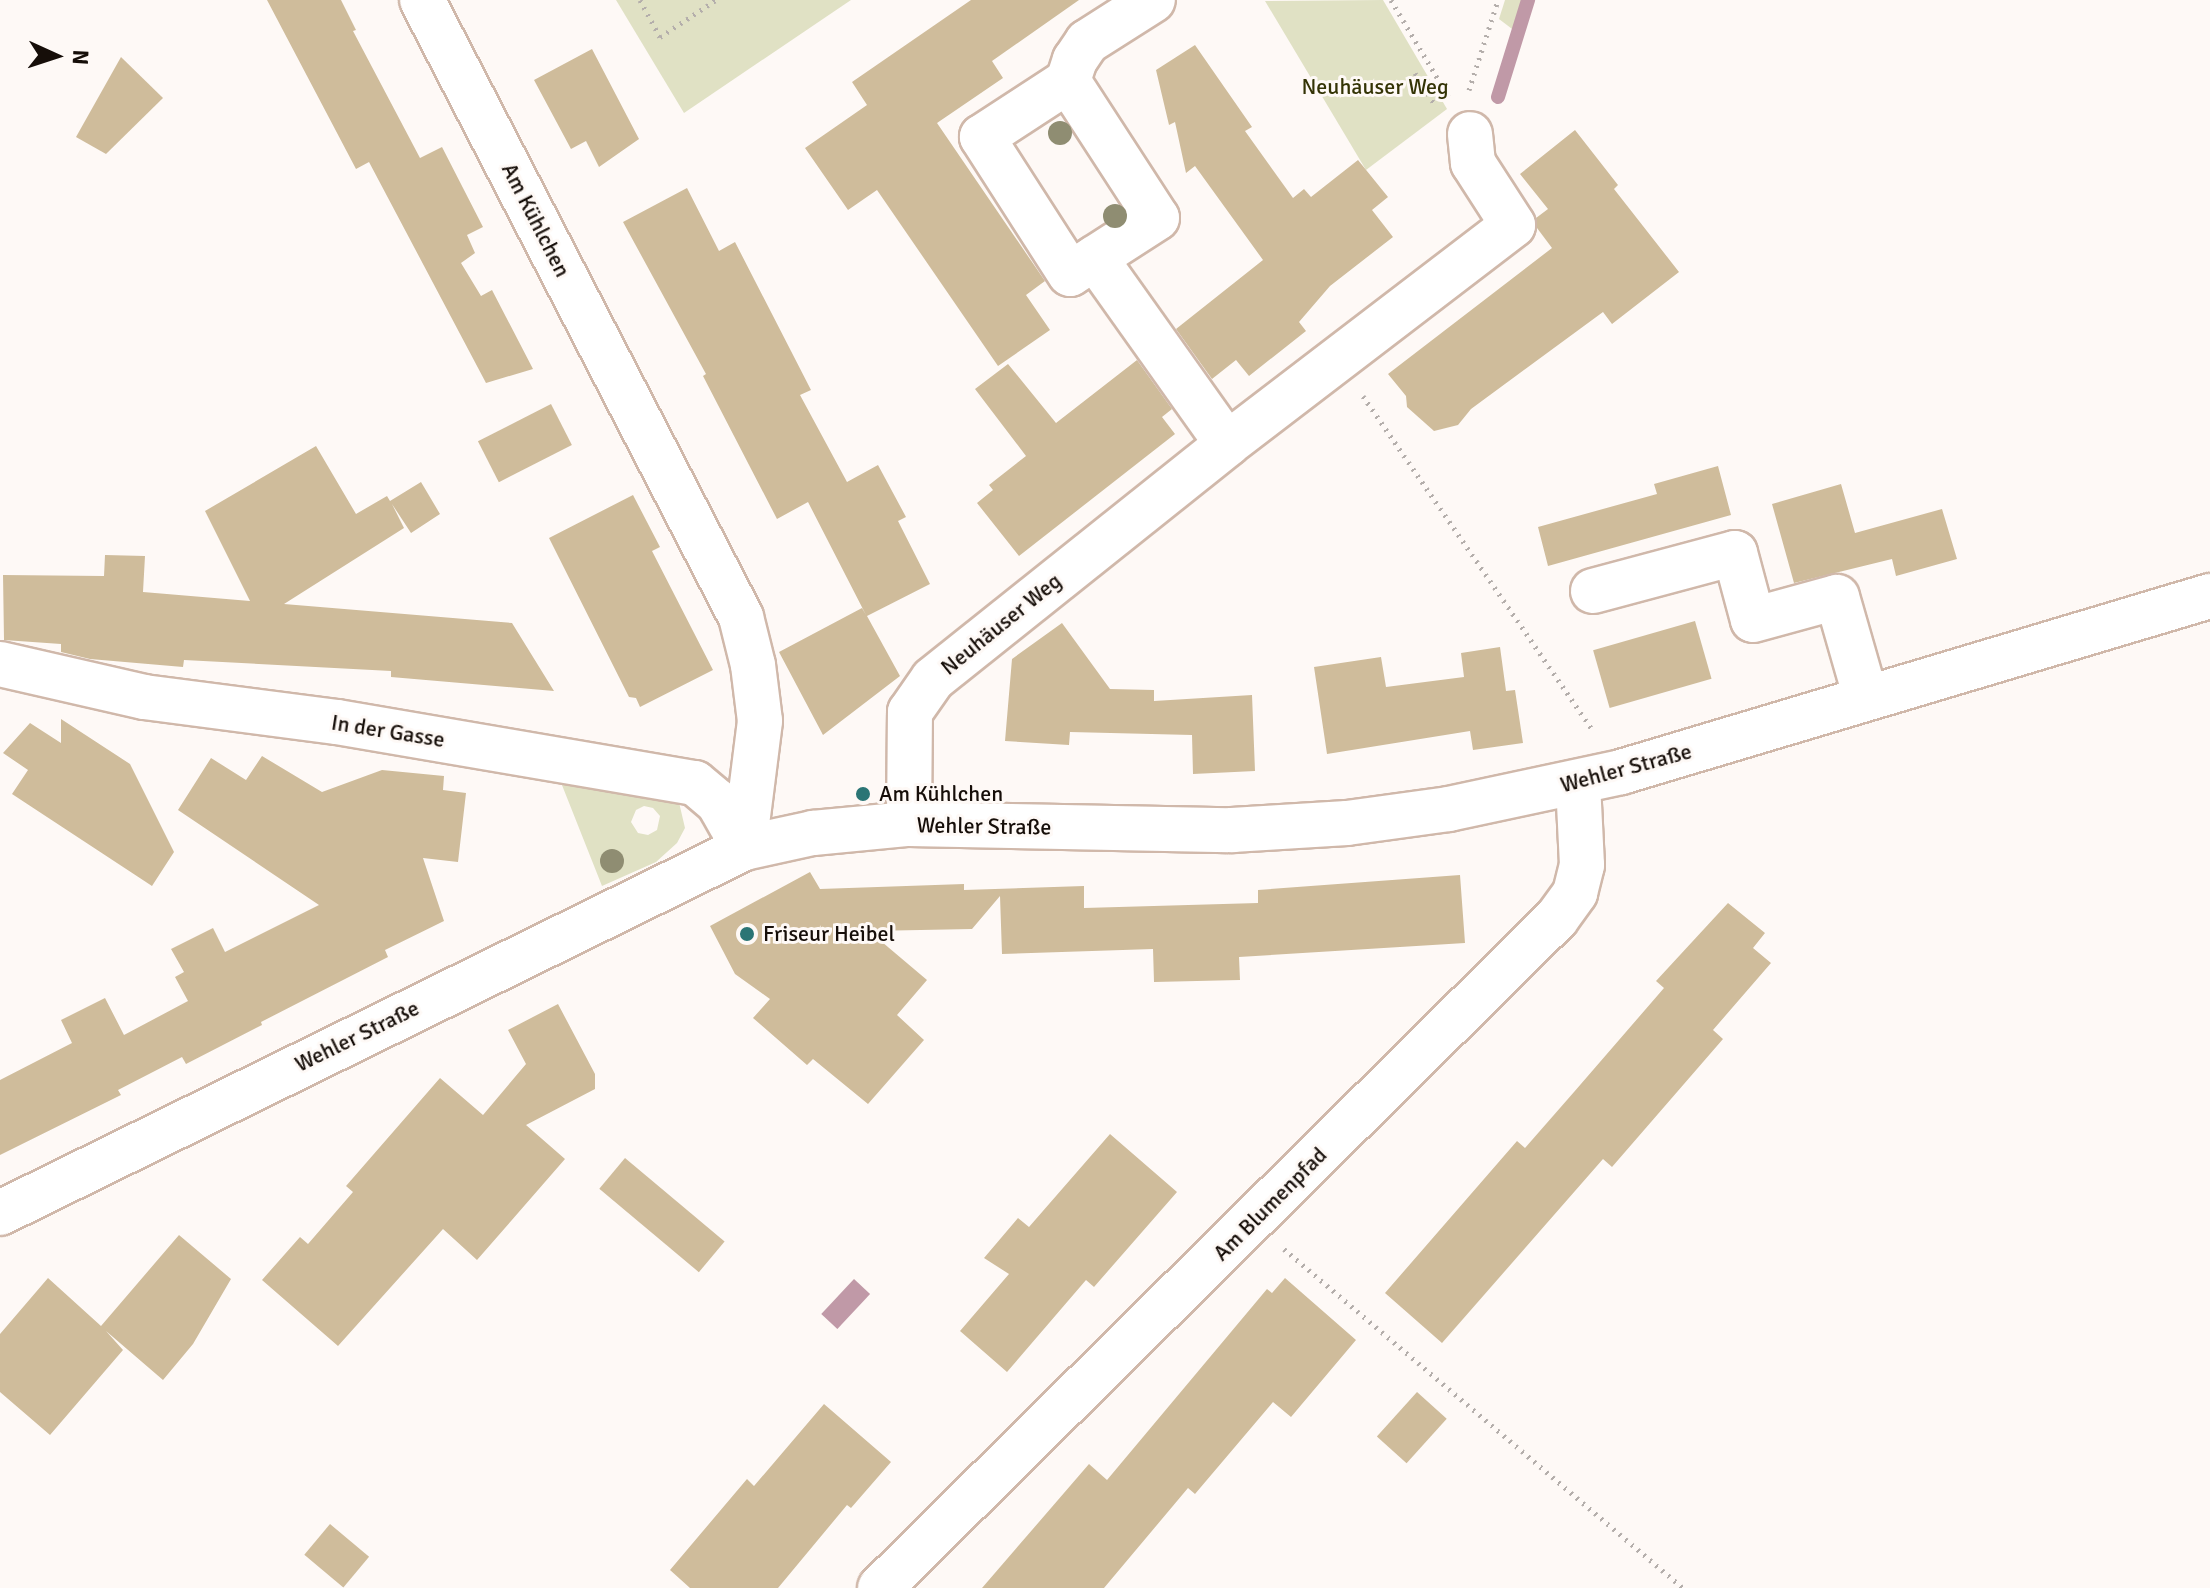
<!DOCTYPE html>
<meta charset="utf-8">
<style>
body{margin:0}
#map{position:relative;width:2210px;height:1588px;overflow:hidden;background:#fef9f6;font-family:Signika,sans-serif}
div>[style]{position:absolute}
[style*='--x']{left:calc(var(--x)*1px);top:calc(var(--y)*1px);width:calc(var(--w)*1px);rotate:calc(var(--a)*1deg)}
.green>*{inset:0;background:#e0e1c4}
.water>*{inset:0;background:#c099a7;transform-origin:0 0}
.stream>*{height:14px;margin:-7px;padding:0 7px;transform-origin:7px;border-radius:7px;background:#c099a7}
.building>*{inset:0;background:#cfbc9b;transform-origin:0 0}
.path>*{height:5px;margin-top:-2.5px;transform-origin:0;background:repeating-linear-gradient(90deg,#b4aeab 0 2px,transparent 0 8px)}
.roads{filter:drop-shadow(2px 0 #d0b8aa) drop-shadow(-2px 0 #d0b8aa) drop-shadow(0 2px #d0b8aa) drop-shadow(0 -2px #d0b8aa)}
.minor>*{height:44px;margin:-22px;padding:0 22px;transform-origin:22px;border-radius:22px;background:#fff}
.trees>*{width:24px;height:24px;margin:-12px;border-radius:50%;background:#8f8d72}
.dots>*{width:22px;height:22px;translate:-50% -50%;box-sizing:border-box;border:4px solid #fef9f6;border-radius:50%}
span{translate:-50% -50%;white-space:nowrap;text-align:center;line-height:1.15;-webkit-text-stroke:6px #fef9f6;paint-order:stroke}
.park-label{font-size:22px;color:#343406}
.street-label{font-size:22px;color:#160e09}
.poi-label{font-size:22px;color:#160e09}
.left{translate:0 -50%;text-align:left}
.north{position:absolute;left:16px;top:16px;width:80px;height:80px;-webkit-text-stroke:6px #fef9f6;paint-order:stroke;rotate:93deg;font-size:22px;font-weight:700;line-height:32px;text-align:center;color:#160e09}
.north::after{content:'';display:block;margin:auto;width:28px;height:36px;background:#160e09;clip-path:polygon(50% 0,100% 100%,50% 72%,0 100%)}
</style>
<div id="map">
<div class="green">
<i style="clip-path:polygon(616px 0,851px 0,684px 113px)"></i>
<i style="clip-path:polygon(1383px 0,1447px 109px,1366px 170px,1265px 1px)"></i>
<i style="clip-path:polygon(1505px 0,1531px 0,1520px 35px,1499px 19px)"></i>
<i style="clip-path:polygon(evenodd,556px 770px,678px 798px,685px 828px,677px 843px,656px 862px,602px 886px,556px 770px,644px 806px,653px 808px,660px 816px,657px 830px,648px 835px,638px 833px,631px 822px,636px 810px,644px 806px)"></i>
</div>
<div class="water">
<i style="left:854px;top:1279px;width:22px;height:48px;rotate:43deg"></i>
</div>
<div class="stream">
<i style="--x:1498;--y:97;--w:102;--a:-72.8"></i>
</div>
<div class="building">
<i style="clip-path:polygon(267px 0,341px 0,356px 30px,353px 31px,420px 158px,442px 147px,483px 227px,467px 235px,475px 253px,461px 263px,481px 296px,492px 290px,533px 369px,486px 383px,369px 162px,356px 169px)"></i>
<i style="clip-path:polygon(971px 0,1079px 0,992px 61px,1003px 78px,937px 123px,1045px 281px,1026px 295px,1050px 330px,998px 366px,877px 190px,848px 210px,805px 148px,867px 105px,852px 82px)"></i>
<i style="clip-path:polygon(1195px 45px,1252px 127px,1245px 131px,1293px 198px,1304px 189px,1311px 197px,1358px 160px,1388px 197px,1372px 210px,1393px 237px,1330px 286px,1299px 322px,1306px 331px,1249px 376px,1236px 360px,1212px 379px,1176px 329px,1263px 260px,1195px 166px,1186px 173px,1175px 122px,1169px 125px,1156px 70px)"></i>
<i style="clip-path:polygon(592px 49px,639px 139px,599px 167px,586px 141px,571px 149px,534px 80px)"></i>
<i style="clip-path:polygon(121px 57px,163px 98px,106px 154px,76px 137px)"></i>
<i style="clip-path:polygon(1575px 130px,1618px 185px,1614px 189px,1679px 272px,1612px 324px,1603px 312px,1471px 409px,1458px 425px,1434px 431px,1407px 407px,1406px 396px,1388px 374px,1552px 248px,1537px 228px,1536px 218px,1548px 209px,1520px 174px)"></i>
<i style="clip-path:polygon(687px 188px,719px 251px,735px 242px,811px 390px,800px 395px,847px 482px,878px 465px,906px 517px,898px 521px,930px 584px,867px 616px,900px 676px,823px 735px,779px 652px,862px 608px,866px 615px,808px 502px,777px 519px,703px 376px,706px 374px,623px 222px)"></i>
<i style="clip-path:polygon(1137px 360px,1172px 409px,1162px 417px,1175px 434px,1019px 556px,977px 503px,993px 490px,989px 485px,1026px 456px,975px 389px,1008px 364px,1056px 423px)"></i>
<i style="left:551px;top:404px;width:46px;height:82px;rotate:63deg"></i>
<i style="clip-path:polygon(316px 446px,356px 514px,387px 496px,390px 501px,421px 482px,440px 514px,411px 533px,392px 504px,404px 528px,284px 604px,512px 623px,554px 691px,391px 677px,391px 671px,184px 660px,183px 667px,90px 659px,61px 652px,61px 644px,4px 640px,3px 575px,104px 576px,105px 555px,145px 556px,143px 592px,250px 601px,205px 511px)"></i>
<i style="clip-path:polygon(1718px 466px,1731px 515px,1548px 566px,1538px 527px,1657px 494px,1654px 484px)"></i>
<i style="clip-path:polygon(1841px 484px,1855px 533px,1942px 509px,1957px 559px,1896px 576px,1892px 559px,1794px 583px,1772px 504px)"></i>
<i style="clip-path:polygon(633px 495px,660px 547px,652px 551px,713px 670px,640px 707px,636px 698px,629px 697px,549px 538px)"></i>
<i style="left:1695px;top:621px;width:60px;height:106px;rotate:74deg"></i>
<i style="clip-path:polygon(1062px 623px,1110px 689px,1154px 690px,1154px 701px,1252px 695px,1255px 771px,1193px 774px,1192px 735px,1070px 732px,1069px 745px,1005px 741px,1012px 659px)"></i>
<i style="clip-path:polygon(1500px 647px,1506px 691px,1515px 690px,1523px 743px,1473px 750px,1470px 731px,1327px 754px,1314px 667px,1381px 657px,1386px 687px,1464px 677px,1461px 653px)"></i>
<i style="clip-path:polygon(61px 719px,130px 764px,174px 852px,152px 886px,12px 794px,28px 770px,3px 753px,30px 723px,61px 743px)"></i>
<i style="clip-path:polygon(262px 756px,322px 792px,382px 770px,444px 776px,443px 790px,466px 793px,458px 862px,423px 858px,444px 921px,385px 950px,388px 957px,261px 1022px,262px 1025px,186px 1064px,182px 1057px,118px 1090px,121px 1095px,0 1155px,0 1080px,72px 1043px,61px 1020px,105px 998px,124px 1035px,188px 1001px,175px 977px,184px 972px,171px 949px,213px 928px,225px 952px,319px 905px,178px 810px,211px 758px,246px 780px)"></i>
<i style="clip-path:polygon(810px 872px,820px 889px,964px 884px,964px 890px,1084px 886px,1084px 908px,1258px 903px,1258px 890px,1460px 875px,1465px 943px,1239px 957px,1240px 980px,1154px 982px,1153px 949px,1002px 954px,1000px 896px,972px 929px,869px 931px,927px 980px,897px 1015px,924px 1040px,868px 1104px,813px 1059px,807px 1065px,753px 1018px,770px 999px,735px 974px,710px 926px)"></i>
<i style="clip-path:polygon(1728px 903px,1765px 933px,1753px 948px,1771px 963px,1713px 1030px,1723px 1039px,1612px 1167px,1603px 1159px,1442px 1343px,1385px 1293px,1517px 1141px,1525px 1148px,1574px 1092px,1664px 988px,1656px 981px)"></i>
<i style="clip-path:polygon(558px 1004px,595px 1074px,595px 1089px,526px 1125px,565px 1159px,477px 1260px,443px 1229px,338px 1346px,262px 1280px,300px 1237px,308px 1244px,353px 1192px,346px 1186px,440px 1078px,483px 1115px,526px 1064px,508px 1030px)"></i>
<i style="clip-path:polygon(1110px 1134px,1177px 1192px,1094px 1287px,1086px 1280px,1007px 1372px,960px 1331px,1009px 1274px,984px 1258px,1018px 1218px,1029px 1227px)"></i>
<i style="left:625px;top:1158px;width:130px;height:40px;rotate:40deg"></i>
<i style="clip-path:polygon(179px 1235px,231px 1279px,193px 1344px,163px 1380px,106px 1331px,123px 1350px,50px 1435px,0 1392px,0 1334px,48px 1278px,101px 1326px)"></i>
<i style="clip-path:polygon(1285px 1278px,1356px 1340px,1291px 1417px,1273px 1402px,1195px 1494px,1188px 1488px,1104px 1588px,982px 1588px,1089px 1464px,1107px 1480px,1267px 1289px,1272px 1293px)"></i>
<i style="left:1417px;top:1392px;width:40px;height:60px;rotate:42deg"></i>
<i style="clip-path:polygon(824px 1404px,891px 1462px,851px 1508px,847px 1505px,778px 1588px,690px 1588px,670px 1570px,747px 1479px,754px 1486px)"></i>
<i style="left:330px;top:1524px;width:51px;height:40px;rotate:40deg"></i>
</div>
<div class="path">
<i style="--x:640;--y:0;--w:42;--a:61.6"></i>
<i style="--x:660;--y:37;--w:67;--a:-33.5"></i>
<i style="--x:1391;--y:0;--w:112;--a:59.3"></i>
<i style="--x:1415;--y:73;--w:38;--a:58"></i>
<i style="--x:1469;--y:90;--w:95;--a:-72.1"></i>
<i style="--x:1363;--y:396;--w:406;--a:55.5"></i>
<i style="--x:1284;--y:1249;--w:524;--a:40.35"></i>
</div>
<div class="roads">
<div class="minor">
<i style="--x:422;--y:0;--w:695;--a:62.66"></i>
<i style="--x:741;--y:617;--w:49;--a:76"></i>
<i style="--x:753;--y:665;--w:56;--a:82.9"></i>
<i style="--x:760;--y:721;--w:128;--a:97.2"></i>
<i style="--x:1068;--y:81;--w:163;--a:57"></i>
<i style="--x:1157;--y:218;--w:103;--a:147.2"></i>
<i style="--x:1070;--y:274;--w:163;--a:-122.7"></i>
<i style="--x:982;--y:137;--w:103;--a:-33.1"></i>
<i style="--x:1068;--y:81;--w:22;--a:-72"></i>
<i style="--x:1075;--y:60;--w:22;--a:-56"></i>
<i style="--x:1087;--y:42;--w:78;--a:-32.5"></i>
<i style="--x:1095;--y:258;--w:228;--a:54.6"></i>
<i style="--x:1593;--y:591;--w:147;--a:-15"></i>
<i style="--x:1735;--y:553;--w:69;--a:75"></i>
<i style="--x:1753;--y:620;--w:87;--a:-15.3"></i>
<i style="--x:1837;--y:597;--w:105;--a:74"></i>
<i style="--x:0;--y:664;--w:148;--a:12.9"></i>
<i style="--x:144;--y:697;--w:195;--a:7.4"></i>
<i style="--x:337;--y:722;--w:363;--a:9.7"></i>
<i style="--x:695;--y:783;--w:30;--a:40"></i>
<i style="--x:718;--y:802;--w:53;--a:60.5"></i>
<i style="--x:909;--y:824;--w:112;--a:-89.5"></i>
<i style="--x:910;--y:712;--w:40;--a:-55.1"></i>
<i style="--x:933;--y:679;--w:376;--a:-38.6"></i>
<i style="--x:1227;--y:444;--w:360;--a:-37.4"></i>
<i style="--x:1513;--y:225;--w:74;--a:-122.8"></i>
<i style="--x:1473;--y:163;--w:29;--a:-96"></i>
<i style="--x:0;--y:1213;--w:829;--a:-26.13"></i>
<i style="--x:744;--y:848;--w:71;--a:-12.3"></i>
<i style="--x:813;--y:833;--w:96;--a:-5.4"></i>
<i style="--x:909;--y:824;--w:323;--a:1.1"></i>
<i style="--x:1232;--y:830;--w:115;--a:-3.5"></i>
<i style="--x:1347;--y:823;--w:103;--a:-7.8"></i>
<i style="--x:1449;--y:809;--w:176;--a:-12.1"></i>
<i style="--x:1621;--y:772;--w:615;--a:-16.64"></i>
<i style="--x:880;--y:1588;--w:952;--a:-44.7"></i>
<i style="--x:1557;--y:918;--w:31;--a:-54"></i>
<i style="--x:1575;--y:893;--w:29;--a:-76"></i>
<i style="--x:1582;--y:865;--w:82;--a:-92.8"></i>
</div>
</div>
<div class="trees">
<i style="left:1060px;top:133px"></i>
<i style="left:1115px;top:216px"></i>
<i style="left:612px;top:861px"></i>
</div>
<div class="dots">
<i style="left:863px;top:794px;background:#2b7575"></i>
<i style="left:747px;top:934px;background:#2b7575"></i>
</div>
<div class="park-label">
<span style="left:1375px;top:87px">Neuhäuser Weg</span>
</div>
<div class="street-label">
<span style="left:536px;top:220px;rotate:63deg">Am Kühlchen</span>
<span style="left:1001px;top:624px;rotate:-39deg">Neuhäuser Weg</span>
<span style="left:388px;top:731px;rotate:9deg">In der Gasse</span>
<span style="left:1626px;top:768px;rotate:-15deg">Wehler Straße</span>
<span style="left:984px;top:826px;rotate:1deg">Wehler Straße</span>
<span style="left:357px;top:1036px;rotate:-26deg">Wehler Straße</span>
<span style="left:1270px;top:1204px;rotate:-45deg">Am Blumenpfad</span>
</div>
<div class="poi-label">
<span class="left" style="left:879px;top:794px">Am Kühlchen</span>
<span class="left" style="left:763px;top:934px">Friseur Heibel</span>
</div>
<div class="north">N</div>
</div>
